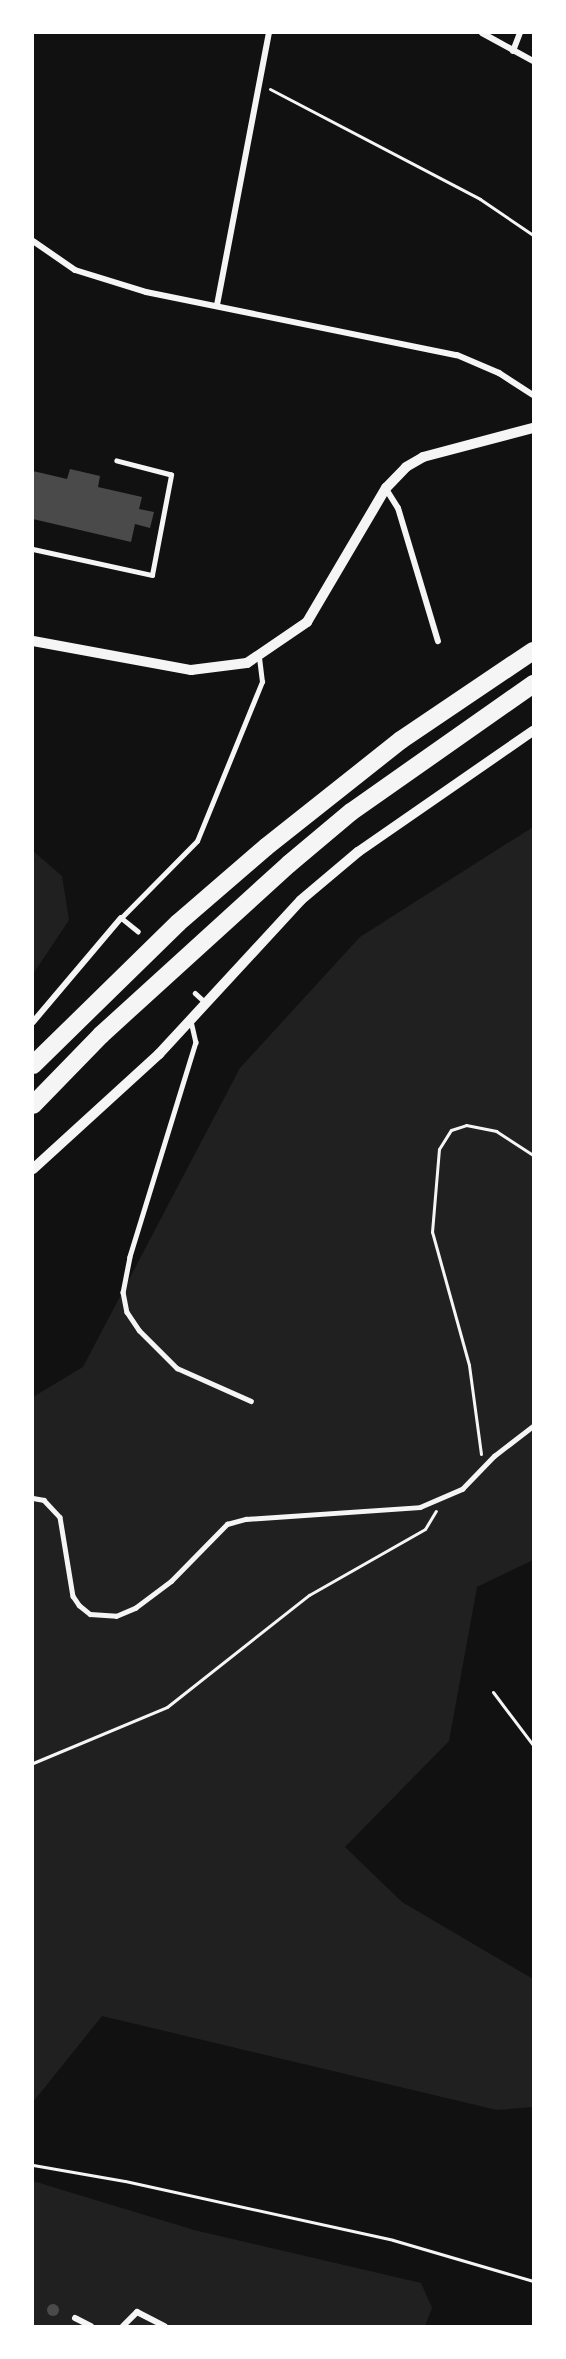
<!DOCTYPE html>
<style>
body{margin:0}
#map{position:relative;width:566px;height:2359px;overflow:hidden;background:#111;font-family:"Titillium Web",sans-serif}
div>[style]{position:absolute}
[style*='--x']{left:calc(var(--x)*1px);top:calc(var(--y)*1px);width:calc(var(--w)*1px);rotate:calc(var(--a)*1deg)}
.green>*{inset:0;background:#202020}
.building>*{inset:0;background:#4a4a4a}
.round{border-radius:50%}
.path>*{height:3px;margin:-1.5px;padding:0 1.5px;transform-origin:1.5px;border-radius:1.5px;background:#f5f5f5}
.service>*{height:4.5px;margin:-2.25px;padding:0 2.25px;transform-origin:2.25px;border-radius:2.25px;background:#f5f5f5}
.minor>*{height:6px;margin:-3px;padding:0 3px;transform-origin:3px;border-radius:3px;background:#f5f5f5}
.tertiary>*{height:10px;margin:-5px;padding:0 5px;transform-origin:5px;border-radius:5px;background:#f5f5f5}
.motorway>*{height:18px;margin:-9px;padding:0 9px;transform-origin:9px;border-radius:9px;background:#f5f5f5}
span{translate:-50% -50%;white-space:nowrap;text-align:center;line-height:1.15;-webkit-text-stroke:4.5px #fff;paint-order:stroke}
.frame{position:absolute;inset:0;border:34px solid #fff;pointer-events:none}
</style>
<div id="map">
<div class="green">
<i style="clip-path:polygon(533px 827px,533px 1560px,477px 1587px,449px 1741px,345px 1847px,402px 1902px,533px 1979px,533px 2107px,497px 2110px,102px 2016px,33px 2102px,33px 1397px,83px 1367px,240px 1068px,360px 937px)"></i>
<i style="clip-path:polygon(33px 851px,62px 876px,69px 920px,33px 974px)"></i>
<i style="clip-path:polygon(33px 2181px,194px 2230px,421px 2283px,432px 2308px,425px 2326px,33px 2326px)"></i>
</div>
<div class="building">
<i style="clip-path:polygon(70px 469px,100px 476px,98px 487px,142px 497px,139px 509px,154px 512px,150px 528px,135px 524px,131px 542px,33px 519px,33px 471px,67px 479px)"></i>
<i class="round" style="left:47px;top:2304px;width:12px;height:12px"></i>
</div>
<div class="path">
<i style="--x:270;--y:89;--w:237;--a:27.6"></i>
<i style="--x:480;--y:199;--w:64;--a:34.2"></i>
<i style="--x:481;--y:1454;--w:90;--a:-97.7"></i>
<i style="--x:469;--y:1365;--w:138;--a:-105.5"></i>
<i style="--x:432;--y:1232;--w:83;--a:-85.2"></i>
<i style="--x:439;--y:1149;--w:22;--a:-58"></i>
<i style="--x:451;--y:1130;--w:16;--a:-18"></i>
<i style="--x:466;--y:1125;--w:31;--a:11"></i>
<i style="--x:496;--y:1131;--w:44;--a:33"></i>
<i style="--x:493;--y:1692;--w:66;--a:53"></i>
<i style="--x:33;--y:1763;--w:145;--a:-22.7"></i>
<i style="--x:167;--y:1707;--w:181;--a:-38.3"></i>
<i style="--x:309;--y:1595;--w:133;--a:-29.6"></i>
<i style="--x:425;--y:1529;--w:21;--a:-59"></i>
<i style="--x:33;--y:2165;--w:93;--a:9.9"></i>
<i style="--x:125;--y:2181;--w:274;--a:12.4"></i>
<i style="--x:393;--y:2240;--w:146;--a:16.3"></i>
</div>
<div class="service">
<i style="--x:33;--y:549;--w:122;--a:12.3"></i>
<i style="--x:152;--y:575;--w:102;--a:-79.2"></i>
<i style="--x:171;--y:475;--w:56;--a:-165.5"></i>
<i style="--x:138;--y:932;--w:22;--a:-141"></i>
<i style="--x:121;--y:918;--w:108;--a:-45.4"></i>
<i style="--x:197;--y:841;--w:172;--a:-67.8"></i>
<i style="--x:262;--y:682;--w:25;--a:-97"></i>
<i style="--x:195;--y:993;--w:15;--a:42"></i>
<i style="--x:191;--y:1021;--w:22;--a:77"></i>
<i style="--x:196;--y:1042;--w:225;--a:107.1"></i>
<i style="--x:130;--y:1257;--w:36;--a:101"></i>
<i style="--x:123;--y:1292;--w:20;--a:79"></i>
<i style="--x:127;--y:1312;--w:22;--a:56"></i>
<i style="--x:139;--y:1330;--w:54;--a:45"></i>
<i style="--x:177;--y:1368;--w:81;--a:24"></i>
<i style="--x:33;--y:1498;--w:11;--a:10"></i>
<i style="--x:44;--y:1500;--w:23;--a:47"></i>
<i style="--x:60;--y:1517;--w:80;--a:80.7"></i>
<i style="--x:73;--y:1596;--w:11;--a:56"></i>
<i style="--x:79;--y:1605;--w:14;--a:39"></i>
<i style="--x:90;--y:1614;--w:26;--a:4"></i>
<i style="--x:116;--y:1616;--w:21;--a:-23"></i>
<i style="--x:135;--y:1608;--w:45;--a:-36.9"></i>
<i style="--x:171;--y:1581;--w:80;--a:-45.5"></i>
<i style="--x:227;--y:1524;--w:20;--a:-15"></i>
<i style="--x:246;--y:1519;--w:174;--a:-3.9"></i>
<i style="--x:420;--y:1507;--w:46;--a:-23.2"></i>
<i style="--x:462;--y:1489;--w:46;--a:-45.9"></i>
<i style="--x:494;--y:1456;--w:49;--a:-37.6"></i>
</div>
<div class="minor">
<i style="--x:482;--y:33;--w:58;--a:28.8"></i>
<i style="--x:513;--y:51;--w:19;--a:-69"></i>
<i style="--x:33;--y:241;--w:51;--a:34.6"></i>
<i style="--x:75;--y:270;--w:74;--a:17.2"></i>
<i style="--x:146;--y:292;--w:317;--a:11.5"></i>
<i style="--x:457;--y:355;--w:46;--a:23.2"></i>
<i style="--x:499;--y:373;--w:40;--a:32.9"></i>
<i style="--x:217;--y:305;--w:277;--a:-79.2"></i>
<i style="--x:386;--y:489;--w:22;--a:58"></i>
<i style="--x:398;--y:508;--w:139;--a:73.3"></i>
<i style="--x:33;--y:1022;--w:136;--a:-49.8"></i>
<i style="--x:75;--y:2318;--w:18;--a:27"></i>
<i style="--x:123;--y:2326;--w:20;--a:-45"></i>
<i style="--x:137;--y:2312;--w:31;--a:27"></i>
</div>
<div class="tertiary">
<i style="--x:33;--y:641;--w:161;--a:10.4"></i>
<i style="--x:191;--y:670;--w:56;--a:-7.1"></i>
<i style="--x:247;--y:663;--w:73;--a:-34.3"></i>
<i style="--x:307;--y:622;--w:156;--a:-59.5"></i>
<i style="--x:386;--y:488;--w:29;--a:-46"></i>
<i style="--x:406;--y:467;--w:20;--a:-30"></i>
<i style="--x:423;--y:457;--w:114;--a:-14.8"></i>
<i style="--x:33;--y:1169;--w:171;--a:-42.4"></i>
<i style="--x:159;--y:1054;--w:209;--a:-47.3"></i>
<i style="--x:301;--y:900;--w:75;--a:-40.1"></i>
<i style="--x:358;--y:852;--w:213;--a:-34.7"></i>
</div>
<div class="motorway">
<i style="--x:33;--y:1065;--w:203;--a:-44.4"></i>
<i style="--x:178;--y:923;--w:116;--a:-40.8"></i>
<i style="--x:266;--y:847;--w:172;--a:-38.4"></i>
<i style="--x:401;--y:740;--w:159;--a:-34"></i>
<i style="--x:33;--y:1105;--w:98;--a:-45.8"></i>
<i style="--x:101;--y:1035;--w:254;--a:-42.3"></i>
<i style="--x:289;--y:864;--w:81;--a:-40"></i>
<i style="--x:351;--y:812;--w:223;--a:-35.1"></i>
</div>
<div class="frame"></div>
</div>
